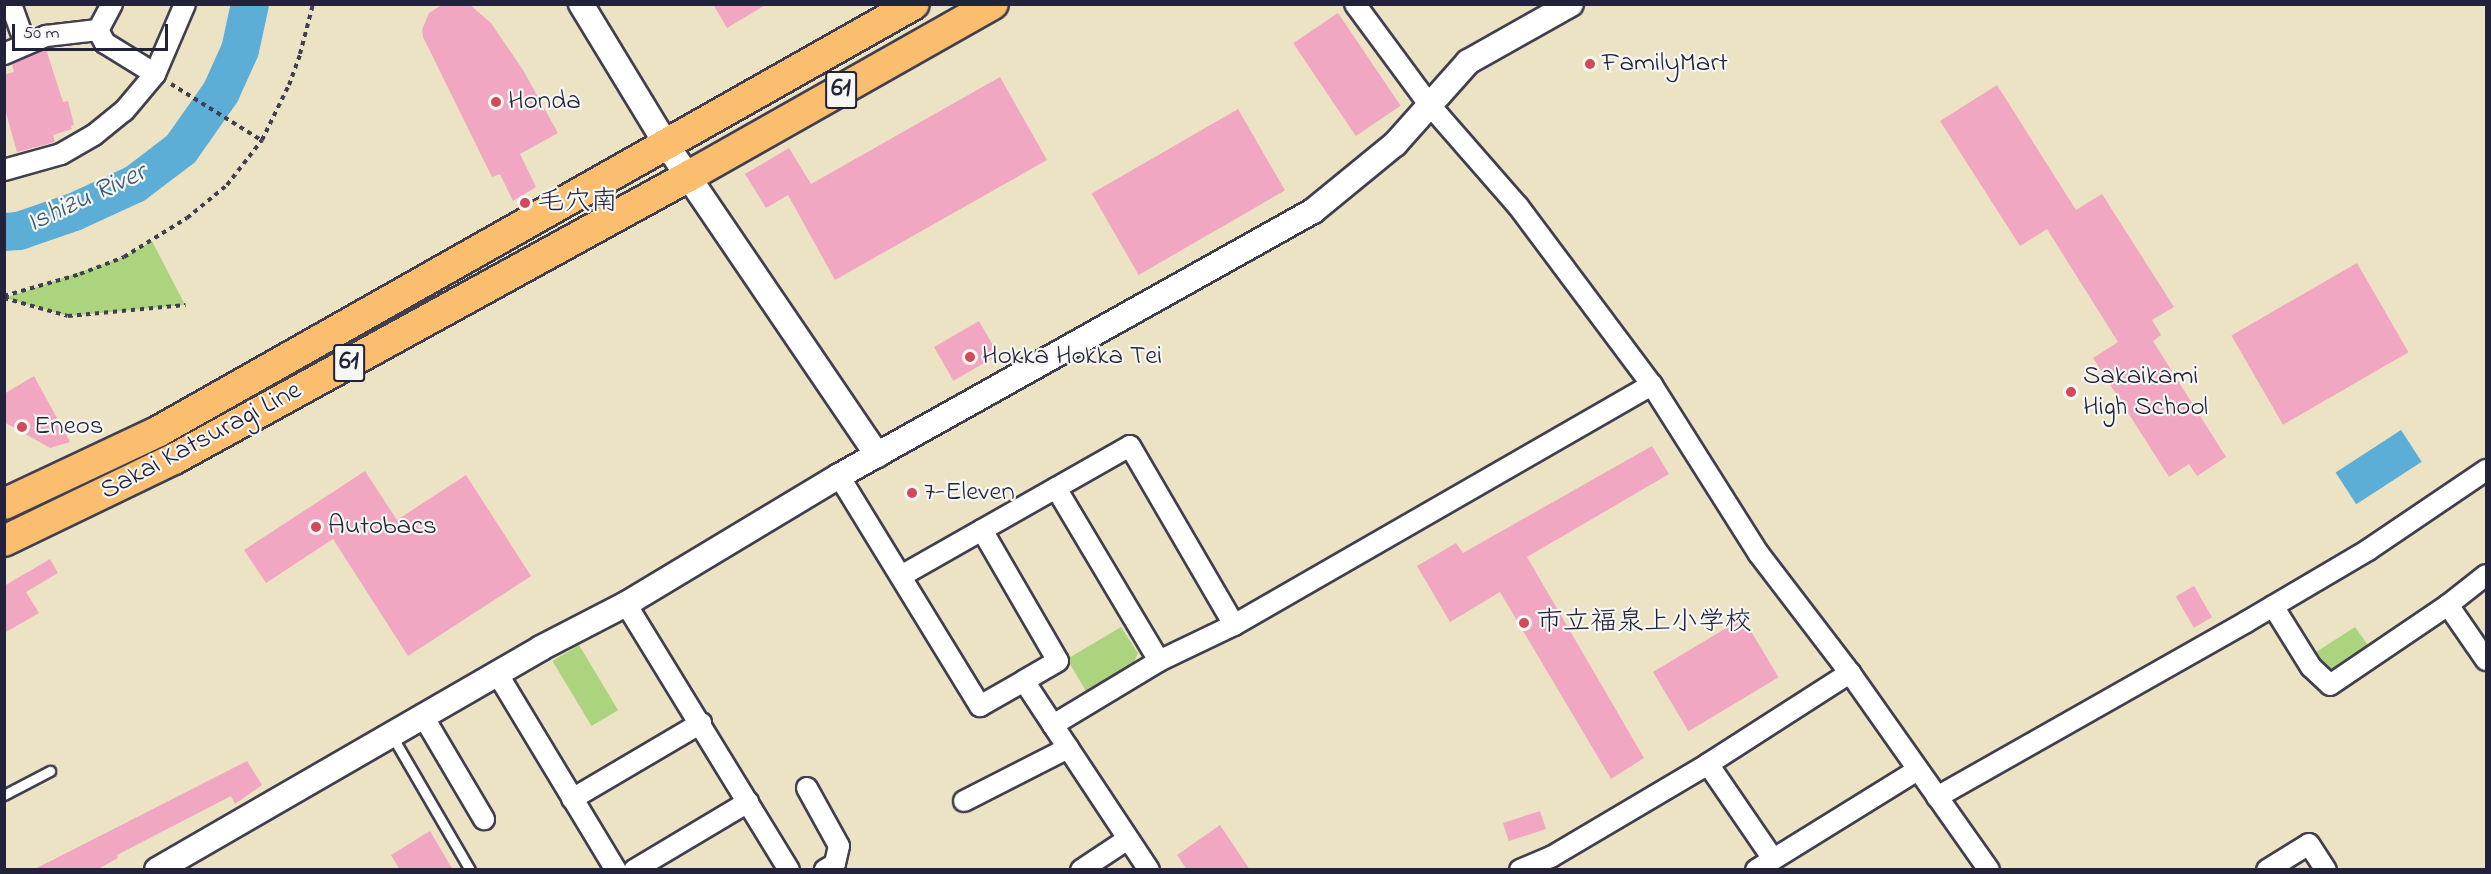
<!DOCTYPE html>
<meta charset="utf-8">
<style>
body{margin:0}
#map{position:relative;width:2491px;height:874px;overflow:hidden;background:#ece3c5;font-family:"Indie Flower","Klee One",sans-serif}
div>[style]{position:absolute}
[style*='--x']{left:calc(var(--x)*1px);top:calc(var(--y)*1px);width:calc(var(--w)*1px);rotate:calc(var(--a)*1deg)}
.green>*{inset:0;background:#acd47f;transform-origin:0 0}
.water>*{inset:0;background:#5caed7;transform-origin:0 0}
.river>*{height:38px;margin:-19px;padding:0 19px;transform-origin:19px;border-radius:19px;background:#5caed7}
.building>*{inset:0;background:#f1a7c1;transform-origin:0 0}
.path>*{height:4px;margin-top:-2px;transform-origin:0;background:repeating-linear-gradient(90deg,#403f50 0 4.5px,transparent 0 9px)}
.roads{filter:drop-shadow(2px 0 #403f50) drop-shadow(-2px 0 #403f50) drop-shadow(0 2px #403f50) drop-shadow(0 -2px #403f50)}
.service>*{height:9px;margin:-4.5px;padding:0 4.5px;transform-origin:4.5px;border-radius:4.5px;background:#fff}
.minor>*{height:20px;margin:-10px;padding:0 10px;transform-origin:10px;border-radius:10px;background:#fff}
.tertiary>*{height:24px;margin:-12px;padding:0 12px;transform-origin:12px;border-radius:12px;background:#fff}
.primary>*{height:30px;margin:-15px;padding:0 15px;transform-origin:15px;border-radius:15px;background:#fbbe6e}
.dots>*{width:16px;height:16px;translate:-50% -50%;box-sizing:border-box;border:3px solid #f6f6f2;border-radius:50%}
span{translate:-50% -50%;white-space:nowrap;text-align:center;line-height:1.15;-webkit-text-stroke:4.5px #f6f6f2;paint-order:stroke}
.shield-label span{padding:2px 4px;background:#f6f6f2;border:2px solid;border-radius:4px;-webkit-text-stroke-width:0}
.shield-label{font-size:26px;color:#22223b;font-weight:700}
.poi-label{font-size:27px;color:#22223b}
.left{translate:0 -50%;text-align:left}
.street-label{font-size:27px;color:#22223b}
.water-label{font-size:28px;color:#395a79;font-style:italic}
.frame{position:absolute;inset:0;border:6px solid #22223b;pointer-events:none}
.scale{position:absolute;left:12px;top:24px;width:156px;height:27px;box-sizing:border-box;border:3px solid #22223b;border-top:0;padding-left:8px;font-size:18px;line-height:21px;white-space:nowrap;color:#22223b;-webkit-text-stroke:4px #f6f6f2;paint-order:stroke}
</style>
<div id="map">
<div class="green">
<i style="clip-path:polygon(152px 241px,185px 305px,68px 316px,5px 298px,124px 257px)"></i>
<i style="clip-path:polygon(1121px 627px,1138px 653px,1133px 664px,1086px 691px,1067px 659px)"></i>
<i style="clip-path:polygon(2355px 627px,2368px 645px,2337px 669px,2325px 667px,2316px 652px)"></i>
<i style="left:579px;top:645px;width:76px;height:31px;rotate:59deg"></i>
</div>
<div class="water">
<i style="left:2401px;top:430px;width:38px;height:78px;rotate:57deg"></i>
</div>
<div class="river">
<i style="--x:4;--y:232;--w:15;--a:-4"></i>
<i style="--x:19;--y:231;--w:58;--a:-19.1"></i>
<i style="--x:74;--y:212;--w:67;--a:-24.7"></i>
<i style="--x:135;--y:184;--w:58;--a:-37.3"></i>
<i style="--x:181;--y:149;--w:70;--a:-54.9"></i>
<i style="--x:221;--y:92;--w:46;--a:-65.7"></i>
<i style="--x:240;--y:50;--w:47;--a:-77.7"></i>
</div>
<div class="building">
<i style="clip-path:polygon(469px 4px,491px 23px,523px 70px,558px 133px,520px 154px,536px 187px,513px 201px,500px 174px,492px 177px,423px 37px,422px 30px,429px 13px,440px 6px)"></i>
<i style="clip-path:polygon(713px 4px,767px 4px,727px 28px)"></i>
<i style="left:1338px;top:13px;width:112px;height:54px;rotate:56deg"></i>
<i style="clip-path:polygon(46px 49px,63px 102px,68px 101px,74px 125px,71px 126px,72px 129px,53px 135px,55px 142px,17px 152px,4px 106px,4px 75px,14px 72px,12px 64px)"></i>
<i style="clip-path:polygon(1000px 77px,1047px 160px,835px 280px,788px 195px,766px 208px,745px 174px,789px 148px,811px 184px)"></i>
<i style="clip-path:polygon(1997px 85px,2076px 210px,2102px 194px,2174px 307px,2152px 320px,2161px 335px,2153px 341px,2226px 457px,2197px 476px,2189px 464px,2169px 477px,2093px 358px,2118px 342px,2047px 229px,2020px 246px,1940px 121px)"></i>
<i style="left:1238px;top:109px;width:94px;height:169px;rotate:60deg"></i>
<i style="left:2357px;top:263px;width:103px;height:145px;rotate:60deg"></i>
<i style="left:979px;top:321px;width:39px;height:52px;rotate:60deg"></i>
<i style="clip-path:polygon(34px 376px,70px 442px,50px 448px,4px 422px,4px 394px)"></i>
<i style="clip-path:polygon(1652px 446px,1669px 474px,1527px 557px,1644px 758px,1611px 779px,1500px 592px,1450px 622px,1417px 566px,1456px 543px,1463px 553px)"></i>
<i style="clip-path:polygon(365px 471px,397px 520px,466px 475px,531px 576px,408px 656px,333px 539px,266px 583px,244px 550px)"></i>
<i style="clip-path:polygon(50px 559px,58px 573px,26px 592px,39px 613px,4px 633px,4px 586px)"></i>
<i style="left:2194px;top:586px;width:36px;height:21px;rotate:60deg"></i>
<i style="left:1743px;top:618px;width:69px;height:105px;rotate:59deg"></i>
<i style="clip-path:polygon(247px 761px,262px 785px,235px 804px,231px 796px,117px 855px,118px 858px,96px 870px,33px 870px)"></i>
<i style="left:1540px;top:811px;width:19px;height:39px;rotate:72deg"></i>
<i style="clip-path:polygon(1220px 825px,1250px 870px,1187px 870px,1177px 855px)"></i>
<i style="clip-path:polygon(430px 831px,453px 870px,400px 870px,391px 855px)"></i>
</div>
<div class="path">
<i style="--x:171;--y:84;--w:106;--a:31.9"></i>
<i style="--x:4;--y:296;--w:79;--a:-16.1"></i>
<i style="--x:80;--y:274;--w:47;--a:-21.1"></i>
<i style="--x:124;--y:257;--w:74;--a:-31.8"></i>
<i style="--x:187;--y:218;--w:52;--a:-39.5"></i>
<i style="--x:227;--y:185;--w:57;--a:-52.1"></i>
<i style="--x:262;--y:140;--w:61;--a:-63.9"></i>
<i style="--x:289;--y:85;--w:33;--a:-70"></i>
<i style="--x:300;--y:54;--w:52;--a:-75.4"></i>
<i style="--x:4;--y:298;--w:66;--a:15.7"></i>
<i style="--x:68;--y:316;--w:118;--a:-5.4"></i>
</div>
<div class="roads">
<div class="service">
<i style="--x:392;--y:736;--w:155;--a:59.8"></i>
<i style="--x:4;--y:795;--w:52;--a:-27.6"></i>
</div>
<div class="minor">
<i style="--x:11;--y:4;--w:41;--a:70.3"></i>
<i style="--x:112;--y:4;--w:30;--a:118"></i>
<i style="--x:98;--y:30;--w:15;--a:62"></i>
<i style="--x:105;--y:43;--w:59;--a:31.8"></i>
<i style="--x:1355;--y:4;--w:123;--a:53.6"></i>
<i style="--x:1428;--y:103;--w:137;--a:48.9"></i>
<i style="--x:1518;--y:206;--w:224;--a:53.2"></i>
<i style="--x:1652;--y:385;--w:200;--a:57.7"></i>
<i style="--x:1759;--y:554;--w:150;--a:52.6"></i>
<i style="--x:1850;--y:673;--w:241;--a:54.8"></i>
<i style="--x:4;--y:54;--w:46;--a:-23.2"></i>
<i style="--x:46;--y:36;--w:52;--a:-6.6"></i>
<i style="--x:4;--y:170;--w:59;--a:-15.7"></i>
<i style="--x:61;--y:154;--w:38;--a:-30"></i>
<i style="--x:94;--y:135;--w:38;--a:-39"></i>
<i style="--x:124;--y:111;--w:48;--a:-50"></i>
<i style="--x:155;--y:74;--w:76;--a:-66.8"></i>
<i style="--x:839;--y:476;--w:270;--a:58.5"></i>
<i style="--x:980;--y:706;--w:51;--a:-29.6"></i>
<i style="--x:1024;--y:681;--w:53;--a:56.6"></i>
<i style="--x:1056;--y:488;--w:201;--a:59.2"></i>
<i style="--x:982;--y:530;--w:151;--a:59.9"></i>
<i style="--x:1058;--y:661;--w:39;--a:150"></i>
<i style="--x:901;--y:576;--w:263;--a:-29.6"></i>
<i style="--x:1130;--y:446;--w:207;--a:59.8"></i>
<i style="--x:626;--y:604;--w:312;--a:58.5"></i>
<i style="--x:2448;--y:605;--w:67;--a:55.4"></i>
<i style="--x:2273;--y:606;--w:72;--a:58.1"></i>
<i style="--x:2311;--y:667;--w:26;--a:43"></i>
<i style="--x:2330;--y:685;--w:143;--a:-34.1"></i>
<i style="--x:2448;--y:605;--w:48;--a:-38.3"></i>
<i style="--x:497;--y:673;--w:230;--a:58.9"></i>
<i style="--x:423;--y:716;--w:120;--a:59.4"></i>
<i style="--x:1708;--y:764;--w:115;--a:55.6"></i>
<i style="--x:807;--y:788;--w:66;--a:61.1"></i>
<i style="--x:839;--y:846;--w:18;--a:103"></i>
<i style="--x:835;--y:864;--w:12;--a:149"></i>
<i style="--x:1937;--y:797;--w:355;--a:-29.5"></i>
<i style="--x:2246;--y:622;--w:142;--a:-30.5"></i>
<i style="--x:2368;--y:550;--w:143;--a:-34.1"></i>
<i style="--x:572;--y:799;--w:150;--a:-30.5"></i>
<i style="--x:964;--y:801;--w:117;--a:-27"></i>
<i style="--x:634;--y:870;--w:133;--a:-30.8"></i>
<i style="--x:1081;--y:870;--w:56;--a:-33.4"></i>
<i style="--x:1149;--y:870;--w:174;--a:-123.5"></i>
<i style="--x:1053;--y:725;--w:124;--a:-31.1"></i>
<i style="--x:1159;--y:661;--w:83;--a:-25.6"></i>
<i style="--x:1234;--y:625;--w:482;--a:-29.9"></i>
<i style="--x:1520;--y:870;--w:34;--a:-23"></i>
<i style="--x:1551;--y:857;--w:182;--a:-30.6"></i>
<i style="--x:1708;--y:764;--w:169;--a:-32.7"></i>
<i style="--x:1756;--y:870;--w:190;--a:-31.8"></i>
<i style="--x:2267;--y:870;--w:49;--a:-31.8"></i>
<i style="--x:2309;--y:844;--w:31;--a:57"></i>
</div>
<div class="tertiary">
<i style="--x:581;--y:4;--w:164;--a:58.7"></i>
<i style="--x:666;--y:144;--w:376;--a:55.8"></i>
<i style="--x:157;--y:870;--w:444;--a:-30"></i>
<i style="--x:541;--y:648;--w:96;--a:-27.4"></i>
<i style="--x:626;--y:604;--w:249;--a:-31"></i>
<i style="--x:839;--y:476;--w:543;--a:-29.21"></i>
<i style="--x:1313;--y:211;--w:106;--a:-39.3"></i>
<i style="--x:1395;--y:144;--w:110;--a:-48.3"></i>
<i style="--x:1468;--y:62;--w:118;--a:-29.4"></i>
</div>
<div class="primary">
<i style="--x:4;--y:504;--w:171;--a:-25.2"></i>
<i style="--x:159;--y:431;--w:867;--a:-29.49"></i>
<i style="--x:4;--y:541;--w:189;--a:-25.8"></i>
<i style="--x:174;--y:459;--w:588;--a:-28.79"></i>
<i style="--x:689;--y:176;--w:349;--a:-29.5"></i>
</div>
</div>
<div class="dots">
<i style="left:1590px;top:64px;background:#d1495b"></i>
<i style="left:496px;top:102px;background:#d1495b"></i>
<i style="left:525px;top:203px;background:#d1495b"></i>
<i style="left:970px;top:357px;background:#d1495b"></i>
<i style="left:2071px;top:392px;background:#d1495b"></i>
<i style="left:22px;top:427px;background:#d1495b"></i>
<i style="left:912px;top:493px;background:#d1495b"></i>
<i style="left:316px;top:527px;background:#d1495b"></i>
<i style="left:1524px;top:623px;background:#d1495b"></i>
</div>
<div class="shield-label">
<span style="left:841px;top:90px">61</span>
<span style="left:349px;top:363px">61</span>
</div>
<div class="poi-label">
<span class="left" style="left:1602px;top:64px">FamilyMart</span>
<span class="left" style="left:508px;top:102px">Honda</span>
<span class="left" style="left:537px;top:203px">毛穴南</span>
<span class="left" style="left:982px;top:357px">Hokka Hokka Tei</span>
<span class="left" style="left:2083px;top:392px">Sakaikami<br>High School</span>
<span class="left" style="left:34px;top:427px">Eneos</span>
<span class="left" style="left:924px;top:493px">7-Eleven</span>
<span class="left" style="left:328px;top:527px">Autobacs</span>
<span class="left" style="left:1536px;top:623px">市立福泉上小学校</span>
</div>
<div class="street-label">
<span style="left:201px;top:441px;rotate:-28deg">Sakai Katsuragi Line</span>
</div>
<div class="water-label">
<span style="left:87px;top:199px;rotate:-25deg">Ishizu River</span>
</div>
<div class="frame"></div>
<div class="scale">50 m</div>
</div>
